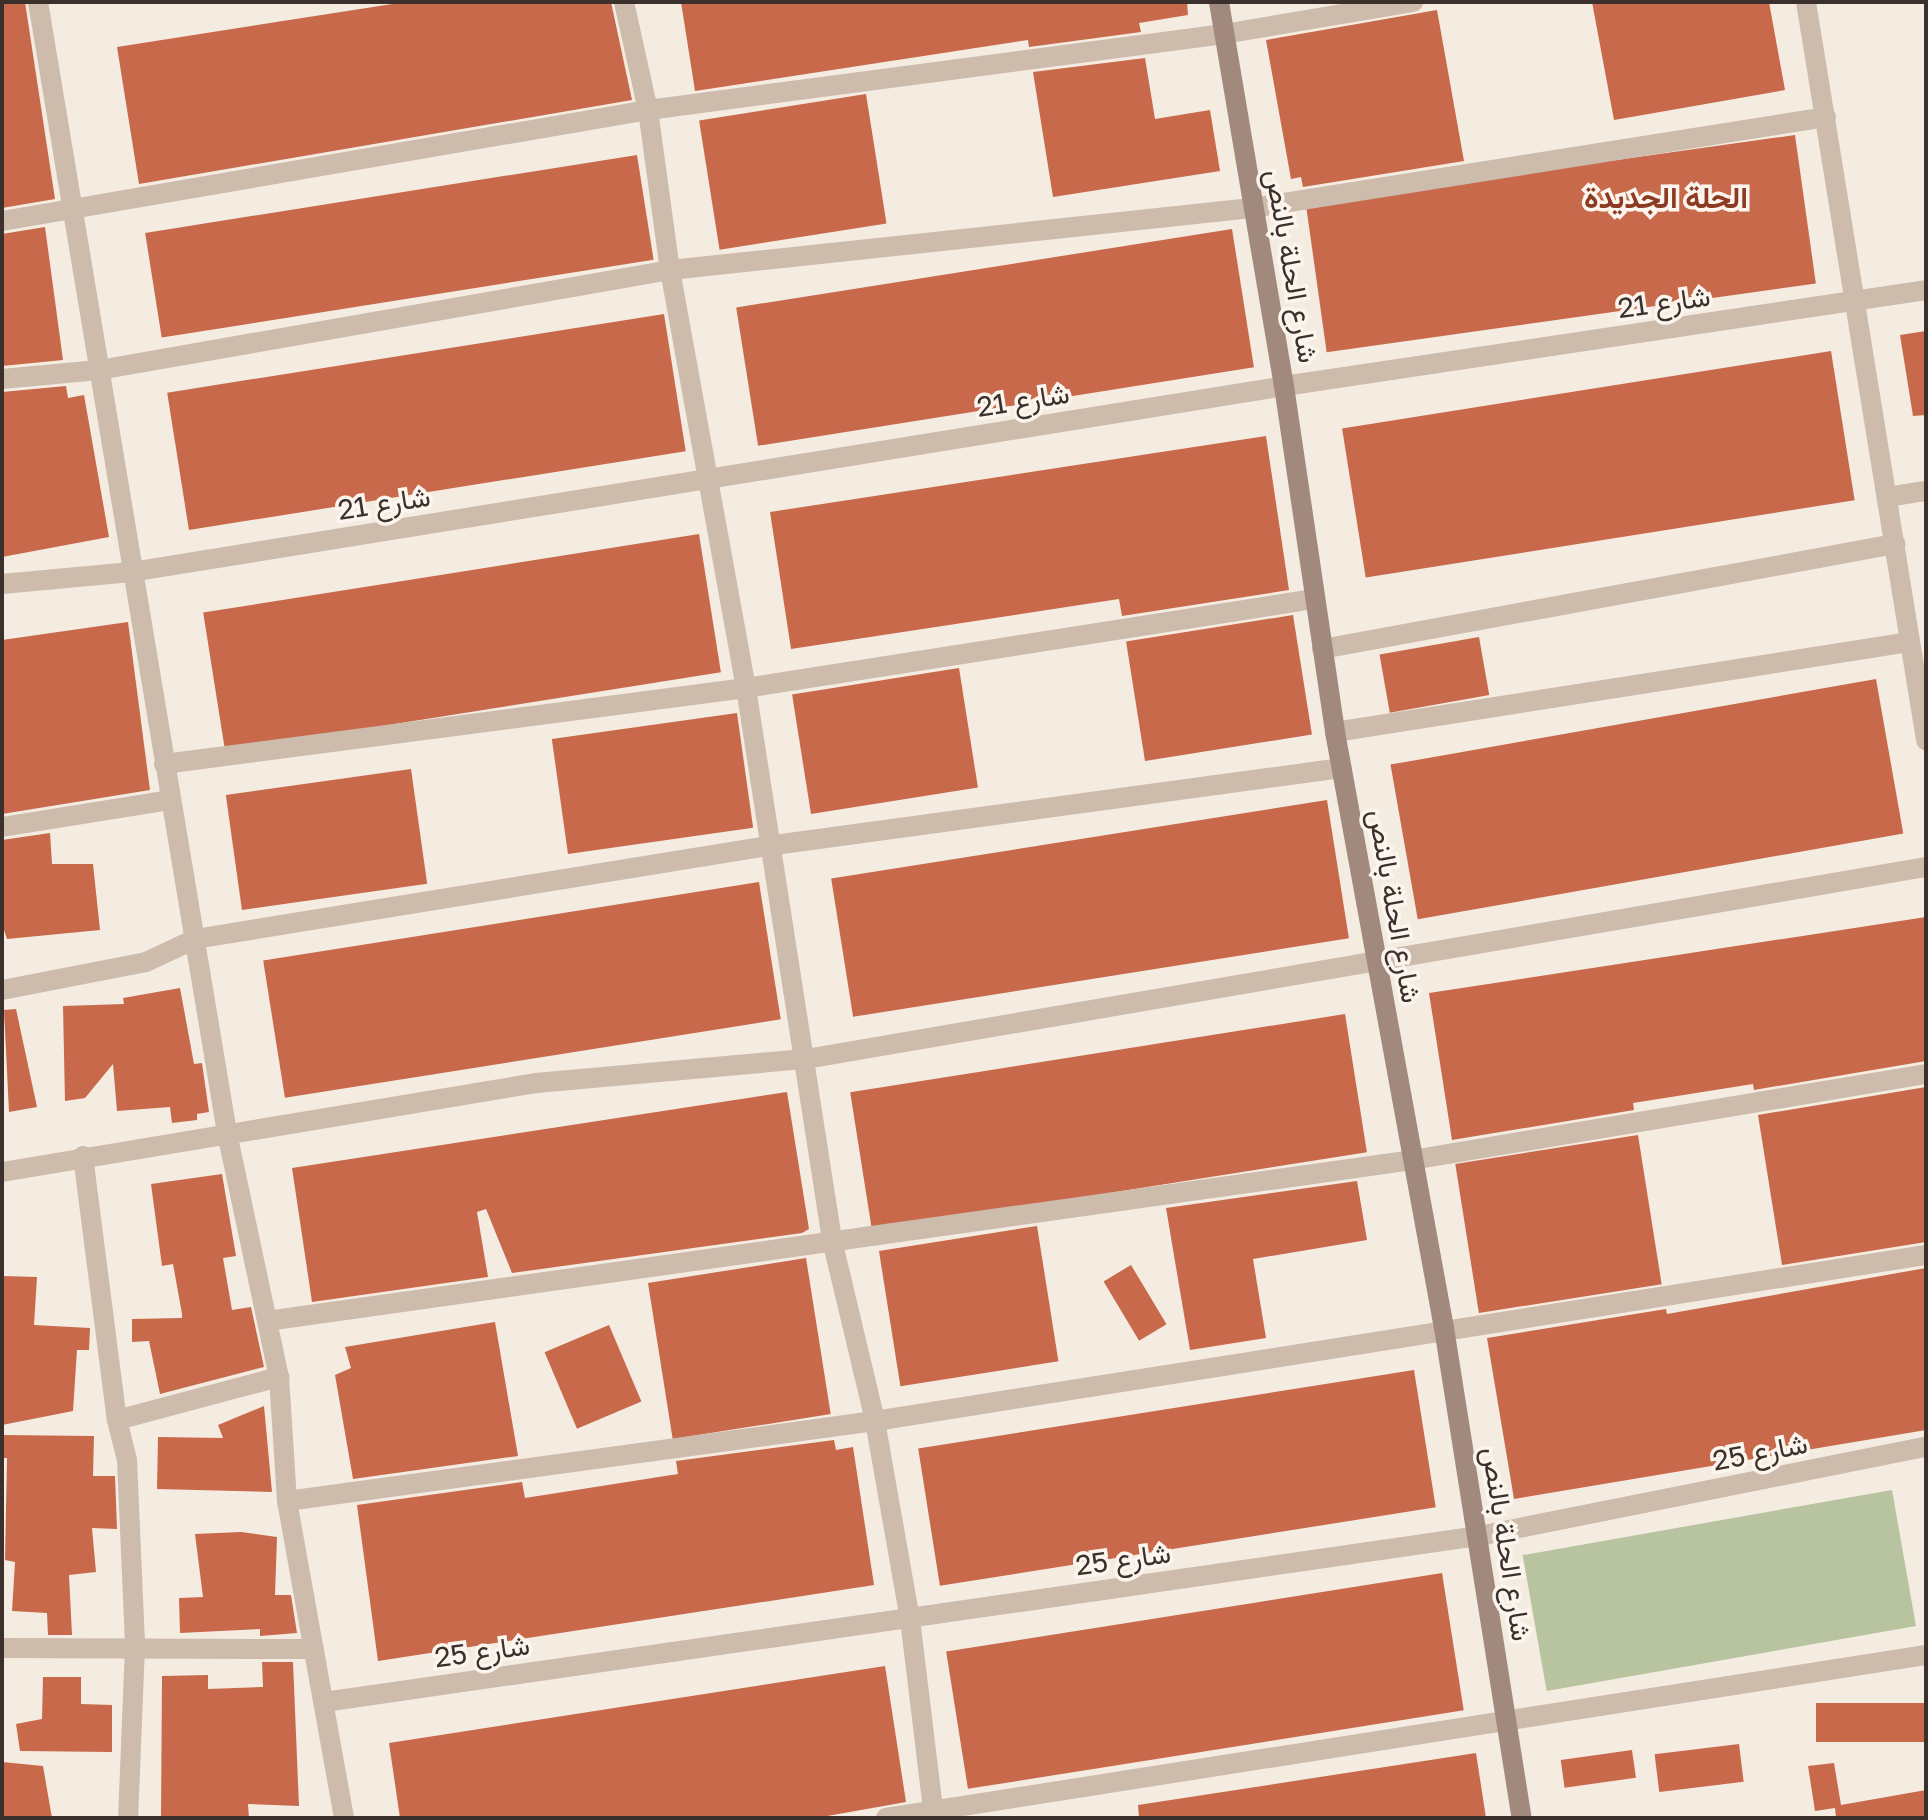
<!DOCTYPE html>
<meta charset="utf-8">
<style>
body{margin:0}
#map{position:relative;width:1928px;height:1820px;overflow:hidden;background:#f4ebe1;font-family:"Golos Text",Vazirmatn,sans-serif}
div>[style]{position:absolute}
[style*='--x']{left:calc(var(--x)*1px);top:calc(var(--y)*1px);width:calc(var(--w)*1px);rotate:calc(var(--a)*1deg)}
.green>*{inset:0;background:#b8c4a0;transform-origin:0 0}
.building>*{inset:0;background:#c8694b;transform-origin:0 0}
.street>*{height:20px;margin:-10px;padding:0 10px;transform-origin:10px;border-radius:10px;background:#cdbbac}
.secondary>*{height:20px;margin:-10px;padding:0 10px;transform-origin:10px;border-radius:10px;background:#a18a7d}
span{translate:-50% -50%;white-space:nowrap;text-align:center;line-height:1.15;-webkit-text-stroke:7px #fbf5ee;paint-order:stroke}
.street-label{font-size:28px;color:#3b302b}
.neighbourhood-label{font-size:30px;color:#8c3b22;font-weight:700}
.frame{position:absolute;inset:0;border:4px solid #3b302b;pointer-events:none}
</style>
<div id="map">
<div class="green">
<i style="left:1892px;top:1490px;width:138px;height:375px;rotate:80deg"></i>
</div>
<div class="building">
<i style="clip-path:polygon(2px 2px,25px 2px,55px 199px,2px 208px)"></i>
<i style="clip-path:polygon(405px 2px,611px 2px,632px 100px,139px 184px,117px 47px)"></i>
<i style="clip-path:polygon(681px 2px,1187px 2px,1188px 15px,1139px 23px,1141px 32px,1029px 47px,1028px 40px,695px 91px)"></i>
<i style="clip-path:polygon(1592px 2px,1769px 2px,1785px 90px,1614px 120px)"></i>
<i style="clip-path:polygon(1437px 10px,1464px 161px,1303px 187px,1301px 177px,1291px 179px,1266px 40px)"></i>
<i style="clip-path:polygon(1145px 58px,1155px 119px,1210px 110px,1220px 171px,1053px 197px,1033px 72px)"></i>
<i style="left:866px;top:94px;width:131px;height:169px;rotate:81deg"></i>
<i style="left:1795px;top:135px;width:150px;height:494px;rotate:82deg"></i>
<i style="left:637px;top:155px;width:106px;height:498px;rotate:81deg"></i>
<i style="clip-path:polygon(45px 227px,63px 360px,2px 366px,2px 234px)"></i>
<i style="left:1232px;top:229px;width:140px;height:502px;rotate:81deg"></i>
<i style="left:664px;top:314px;width:139px;height:503px;rotate:81deg"></i>
<i style="clip-path:polygon(1926px 331px,1926px 415px,1913px 416px,1900px 335px)"></i>
<i style="left:1831px;top:351px;width:151px;height:495px;rotate:81deg"></i>
<i style="clip-path:polygon(66px 386px,68px 398px,84px 395px,109px 537px,2px 557px,2px 392px)"></i>
<i style="clip-path:polygon(1266px 436px,1289px 590px,1122px 616px,1119px 599px,791px 649px,770px 512px)"></i>
<i style="left:699px;top:534px;width:140px;height:502px;rotate:81deg"></i>
<i style="left:1293px;top:615px;width:121px;height:169px;rotate:81deg"></i>
<i style="clip-path:polygon(128px 622px,150px 790px,2px 814px,2px 640px)"></i>
<i style="left:1479px;top:637px;width:59px;height:101px;rotate:80deg"></i>
<i style="left:959px;top:668px;width:121px;height:169px;rotate:81deg"></i>
<i style="left:1876px;top:679px;width:157px;height:493px;rotate:80deg"></i>
<i style="left:737px;top:713px;width:116px;height:187px;rotate:82deg"></i>
<i style="left:411px;top:769px;width:116px;height:187px;rotate:82deg"></i>
<i style="left:1327px;top:800px;width:140px;height:502px;rotate:81deg"></i>
<i style="clip-path:polygon(50px 833px,52px 864px,93px 864px,100px 930px,7px 939px,2px 924px,2px 840px)"></i>
<i style="left:759px;top:882px;width:139px;height:502px;rotate:81deg"></i>
<i style="clip-path:polygon(1926px 917px,1926px 1061px,1754px 1090px,1753px 1084px,1633px 1103px,1634px 1110px,1452px 1140px,1429px 993px)"></i>
<i style="clip-path:polygon(180px 988px,194px 1064px,202px 1063px,209px 1112px,197px 1114px,197px 1120px,172px 1123px,170px 1107px,117px 1111px,113px 1064px,85px 1098px,65px 1101px,63px 1006px,124px 1004px,123px 998px)"></i>
<i style="clip-path:polygon(16px 1009px,37px 1107px,9px 1112px,4px 1010px)"></i>
<i style="left:1345px;top:1014px;width:140px;height:501px;rotate:81deg"></i>
<i style="clip-path:polygon(1926px 1087px,1926px 1242px,1782px 1265px,1758px 1115px)"></i>
<i style="clip-path:polygon(787px 1092px,809px 1229px,802px 1233px,512px 1273px,486px 1209px,477px 1212px,488px 1277px,312px 1302px,292px 1168px)"></i>
<i style="left:1638px;top:1135px;width:151px;height:185px;rotate:81deg"></i>
<i style="clip-path:polygon(222px 1174px,236px 1256px,223px 1258px,232px 1310px,251px 1307px,264px 1367px,160px 1394px,149px 1341px,132px 1342px,132px 1319px,182px 1318px,182px 1314px,173px 1264px,162px 1266px,151px 1184px)"></i>
<i style="clip-path:polygon(1357px 1181px,1367px 1240px,1253px 1259px,1266px 1338px,1190px 1350px,1166px 1208px)"></i>
<i style="left:1037px;top:1226px;width:137px;height:160px;rotate:81deg"></i>
<i style="left:806px;top:1258px;width:158px;height:160px;rotate:81deg"></i>
<i style="left:1131px;top:1265px;width:69px;height:32px;rotate:59deg"></i>
<i style="clip-path:polygon(1926px 1268px,1926px 1430px,1514px 1499px,1487px 1338px,1666px 1309px,1667px 1314px)"></i>
<i style="clip-path:polygon(2px 1276px,37px 1277px,34px 1325px,90px 1328px,89px 1350px,77px 1350px,73px 1411px,2px 1425px)"></i>
<i style="clip-path:polygon(495px 1322px,518px 1456px,353px 1479px,335px 1375px,351px 1368px,345px 1347px)"></i>
<i style="left:609px;top:1325px;width:83px;height:70px;rotate:67deg"></i>
<i style="left:1414px;top:1370px;width:139px;height:502px;rotate:81deg"></i>
<i style="clip-path:polygon(264px 1406px,272px 1492px,157px 1489px,158px 1437px,223px 1438px,218px 1425px)"></i>
<i style="clip-path:polygon(2px 1435px,94px 1436px,93px 1476px,115px 1476px,117px 1529px,92px 1528px,96px 1572px,69px 1575px,72px 1635px,48px 1635px,47px 1613px,12px 1611px,15px 1562px,5px 1560px,7px 1458px,2px 1458px)"></i>
<i style="clip-path:polygon(834px 1440px,836px 1450px,853px 1447px,874px 1585px,378px 1661px,357px 1505px,522px 1482px,525px 1498px,678px 1474px,676px 1461px)"></i>
<i style="clip-path:polygon(241px 1532px,277px 1537px,275px 1595px,291px 1595px,297px 1633px,260px 1636px,260px 1629px,180px 1633px,179px 1598px,203px 1597px,195px 1534px)"></i>
<i style="left:1442px;top:1573px;width:139px;height:502px;rotate:81deg"></i>
<i style="clip-path:polygon(262px 1662px,293px 1662px,299px 1806px,248px 1804px,249px 1818px,161px 1818px,162px 1676px,208px 1675px,208px 1689px,263px 1687px)"></i>
<i style="clip-path:polygon(885px 1666px,906px 1802px,816px 1818px,400px 1818px,389px 1743px)"></i>
<i style="clip-path:polygon(43px 1677px,81px 1677px,81px 1704px,112px 1705px,112px 1752px,20px 1751px,16px 1724px,42px 1719px)"></i>
<i style="left:1926px;top:1703px;width:39px;height:110px;rotate:90deg"></i>
<i style="left:1739px;top:1744px;width:38px;height:85px;rotate:83deg"></i>
<i style="left:1632px;top:1750px;width:28px;height:72px;rotate:82deg"></i>
<i style="clip-path:polygon(1476px 1753px,1486px 1818px,1139px 1818px,1138px 1805px)"></i>
<i style="clip-path:polygon(2px 1762px,43px 1766px,52px 1818px,2px 1818px)"></i>
<i style="clip-path:polygon(1834px 1763px,1841px 1805px,1926px 1790px,1926px 1818px,1836px 1818px,1835px 1808px,1815px 1811px,1808px 1766px)"></i>
</div>
<div class="street">
<i style="--x:38;--y:2;--w:1147;--a:80.51"></i>
<i style="--x:227;--y:1133;--w:249;--a:78"></i>
<i style="--x:279;--y:1377;--w:124;--a:86.3"></i>
<i style="--x:287;--y:1501;--w:322;--a:79.8"></i>
<i style="--x:624;--y:2;--w:111;--a:77.5"></i>
<i style="--x:648;--y:110;--w:162;--a:82.2"></i>
<i style="--x:670;--y:270;--w:425;--a:79.7"></i>
<i style="--x:746;--y:688;--w:559;--a:81.14"></i>
<i style="--x:832;--y:1240;--w:186;--a:76.6"></i>
<i style="--x:875;--y:1421;--w:201;--a:80"></i>
<i style="--x:910;--y:1619;--w:200;--a:83.1"></i>
<i style="--x:1806;--y:2;--w:748;--a:80.76"></i>
<i style="--x:2;--y:221;--w:655;--a:-9.75"></i>
<i style="--x:648;--y:110;--w:581;--a:-7.52"></i>
<i style="--x:1224;--y:34;--w:192;--a:-9.6"></i>
<i style="--x:2;--y:379;--w:97;--a:-5.3"></i>
<i style="--x:99;--y:370;--w:580;--a:-9.93"></i>
<i style="--x:670;--y:270;--w:585;--a:-6.08"></i>
<i style="--x:1252;--y:208;--w:581;--a:-9.01"></i>
<i style="--x:1887;--y:497;--w:39;--a:-9"></i>
<i style="--x:2;--y:584;--w:130;--a:-5.3"></i>
<i style="--x:131;--y:572;--w:1168;--a:-9.16"></i>
<i style="--x:1284;--y:386;--w:649;--a:-8.5"></i>
<i style="--x:1322;--y:649;--w:583;--a:-10.38"></i>
<i style="--x:1335;--y:732;--w:582;--a:-8.9"></i>
<i style="--x:164;--y:764;--w:587;--a:-7.44"></i>
<i style="--x:746;--y:688;--w:575;--a:-8.91"></i>
<i style="--x:2;--y:827;--w:171;--a:-9.1"></i>
<i style="--x:2;--y:990;--w:147;--a:-11"></i>
<i style="--x:146;--y:962;--w:54;--a:-25.1"></i>
<i style="--x:195;--y:939;--w:580;--a:-9.23"></i>
<i style="--x:767;--y:846;--w:580;--a:-7.73"></i>
<i style="--x:83;--y:1156;--w:266;--a:82.7"></i>
<i style="--x:117;--y:1420;--w:41;--a:76"></i>
<i style="--x:127;--y:1460;--w:186;--a:87.5"></i>
<i style="--x:135;--y:1646;--w:172;--a:92.3"></i>
<i style="--x:2;--y:1172;--w:541;--a:-9.46"></i>
<i style="--x:536;--y:1083;--w:271;--a:-5.1"></i>
<i style="--x:806;--y:1059;--w:1136;--a:-9.73"></i>
<i style="--x:267;--y:1321;--w:1156;--a:-8"></i>
<i style="--x:1412;--y:1160;--w:521;--a:-9.5"></i>
<i style="--x:117;--y:1420;--w:168;--a:-14.9"></i>
<i style="--x:287;--y:1501;--w:593;--a:-7.75"></i>
<i style="--x:875;--y:1421;--w:1064;--a:-8.98"></i>
<i style="--x:2;--y:1648;--w:312;--a:0.2"></i>
<i style="--x:324;--y:1702;--w:1167;--a:-8.18"></i>
<i style="--x:1479;--y:1536;--w:456;--a:-11.3"></i>
<i style="--x:886;--y:1818;--w:1053;--a:-8.91"></i>
</div>
<div class="secondary">
<i style="--x:1219;--y:2;--w:389;--a:80.4"></i>
<i style="--x:1284;--y:386;--w:350;--a:81.6"></i>
<i style="--x:1335;--y:732;--w:606;--a:79.64"></i>
<i style="--x:1444;--y:1328;--w:496;--a:81"></i>
</div>
<div class="street-label">
<span style="left:1292px;top:266px;rotate:80deg">شارع الحلة بالنص</span>
<span style="left:1664px;top:302px;rotate:-8deg">شارع 21</span>
<span style="left:1023px;top:400px;rotate:-9deg">شارع 21</span>
<span style="left:384px;top:503px;rotate:-9deg">شارع 21</span>
<span style="left:1395px;top:906px;rotate:80deg">شارع الحلة بالنص</span>
<span style="left:1760px;top:1452px;rotate:-11deg">شارع 25</span>
<span style="left:1507px;top:1544px;rotate:81deg">شارع الحلة بالنص</span>
<span style="left:1123px;top:1559px;rotate:-8deg">شارع 25</span>
<span style="left:482px;top:1651px;rotate:-8deg">شارع 25</span>
</div>
<div class="neighbourhood-label">
<span style="left:1666px;top:197px">الحلة الجديدة</span>
</div>
<div class="frame"></div>
</div>
